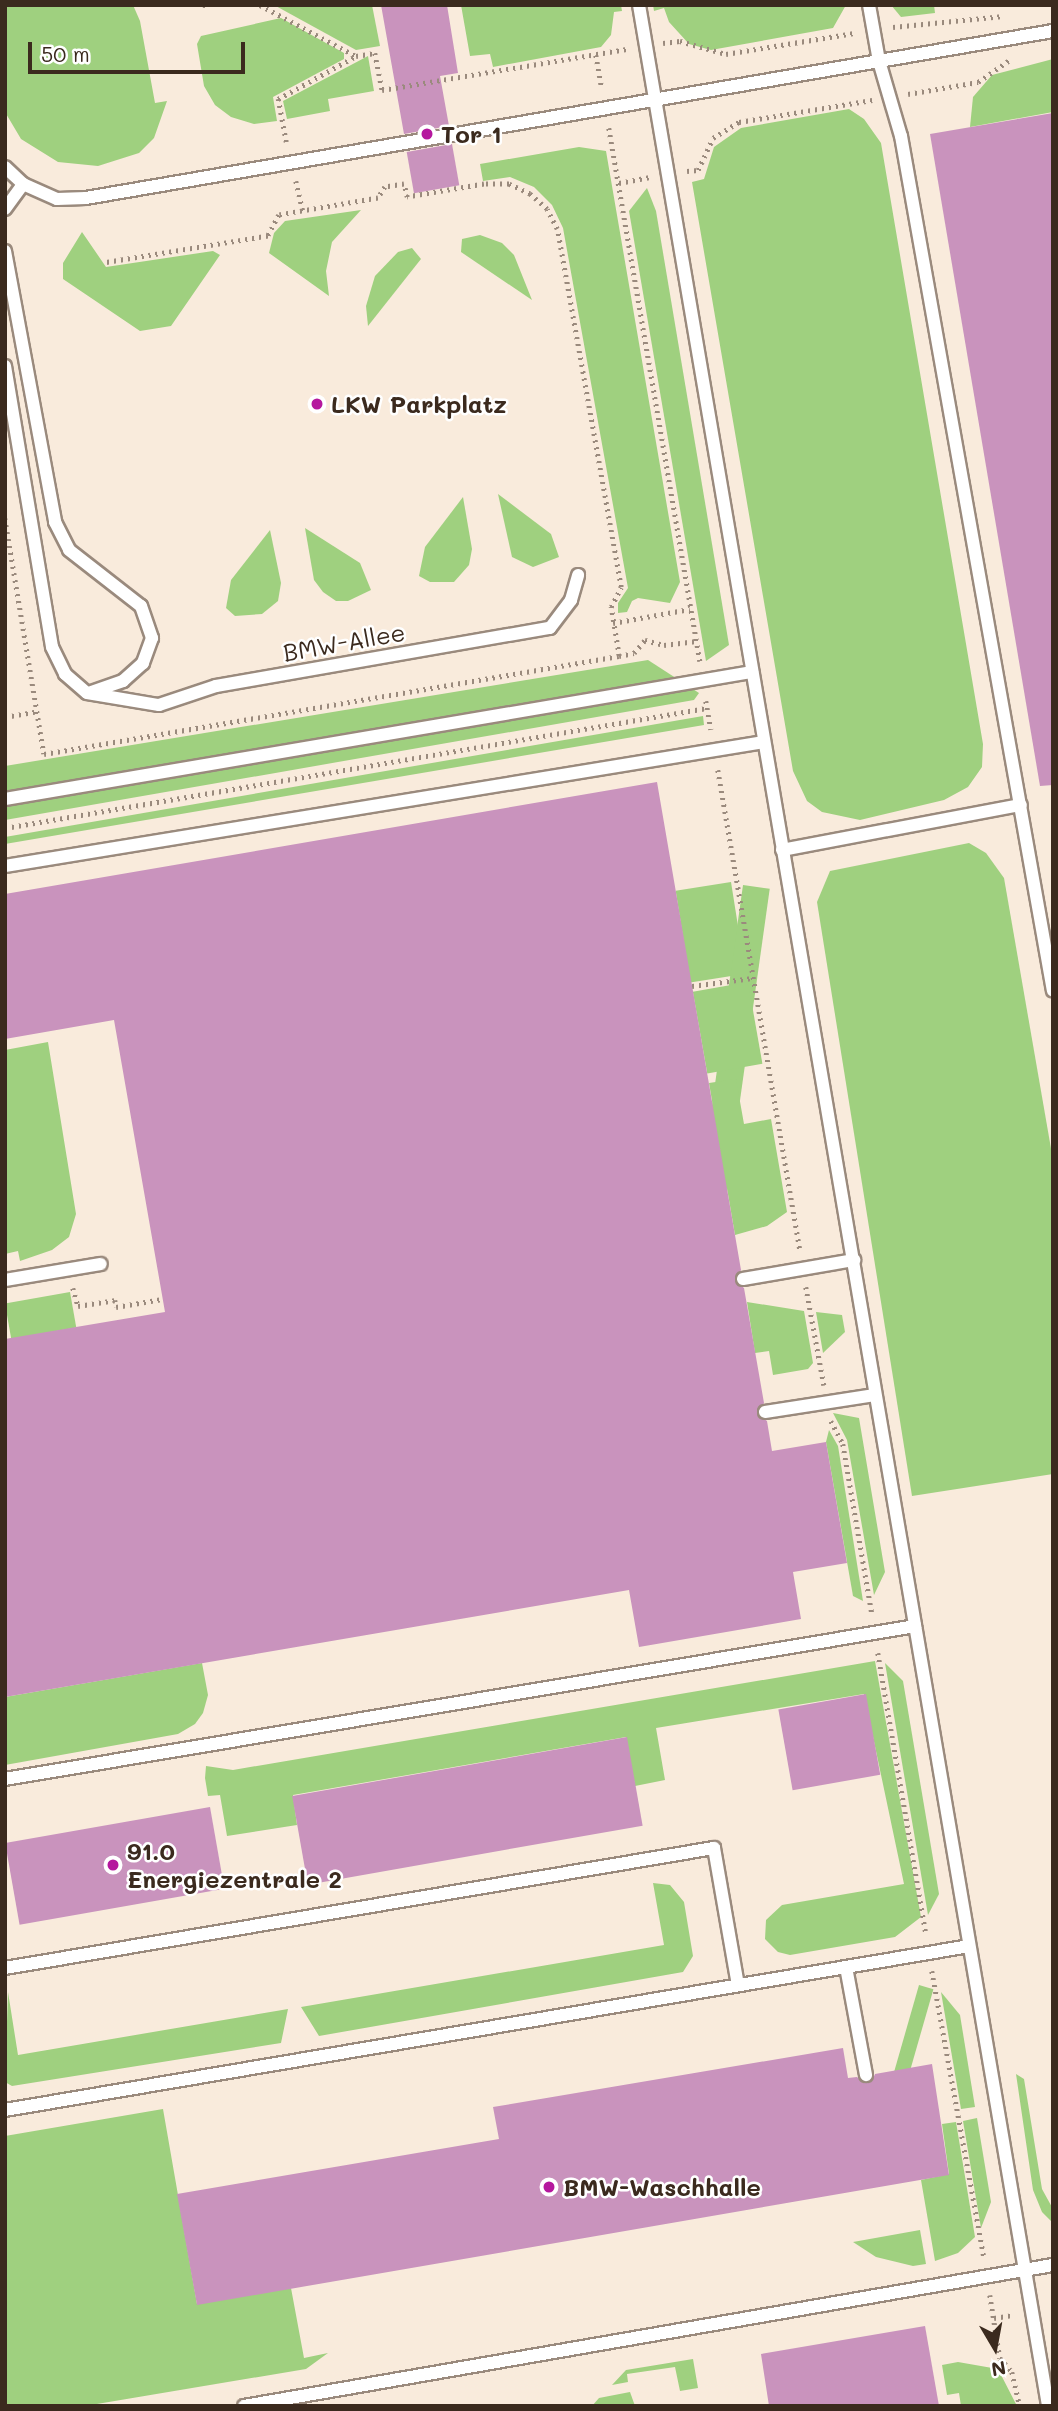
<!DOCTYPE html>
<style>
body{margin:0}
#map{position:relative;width:1058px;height:2411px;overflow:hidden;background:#f9ebdc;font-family:Mali,sans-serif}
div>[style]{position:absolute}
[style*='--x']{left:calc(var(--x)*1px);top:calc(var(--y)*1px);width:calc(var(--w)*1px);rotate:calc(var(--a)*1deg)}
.green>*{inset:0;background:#9fd07f;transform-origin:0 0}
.building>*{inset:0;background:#c993bd;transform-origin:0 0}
.path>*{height:4.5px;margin-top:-2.25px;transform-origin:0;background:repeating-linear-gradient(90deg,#9a8a7d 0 2px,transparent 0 7px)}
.roads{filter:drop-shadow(2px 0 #9a8a7d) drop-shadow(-2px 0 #9a8a7d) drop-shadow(0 2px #9a8a7d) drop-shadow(0 -2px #9a8a7d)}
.lane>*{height:12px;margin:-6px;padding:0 6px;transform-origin:6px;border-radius:6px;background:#fff}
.dots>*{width:19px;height:19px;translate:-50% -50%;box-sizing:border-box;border:4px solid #fff;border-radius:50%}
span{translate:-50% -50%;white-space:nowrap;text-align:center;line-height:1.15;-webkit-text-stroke:5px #fff;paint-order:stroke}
.poi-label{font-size:24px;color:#3b2a1e;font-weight:700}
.left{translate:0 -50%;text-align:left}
.street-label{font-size:24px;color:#3b2a1e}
.frame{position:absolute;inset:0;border:7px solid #3b2a1e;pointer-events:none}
.north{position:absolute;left:960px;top:2313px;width:70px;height:70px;-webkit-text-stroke:5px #fff;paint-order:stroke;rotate:170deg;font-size:19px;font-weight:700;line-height:28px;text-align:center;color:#3b2a1e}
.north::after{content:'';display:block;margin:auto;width:24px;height:32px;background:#3b2a1e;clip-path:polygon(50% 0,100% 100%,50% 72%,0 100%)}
.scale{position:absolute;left:28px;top:42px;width:217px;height:32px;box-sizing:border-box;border:4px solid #3b2a1e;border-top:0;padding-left:9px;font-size:21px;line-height:24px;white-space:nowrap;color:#3b2a1e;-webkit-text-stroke:5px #fff;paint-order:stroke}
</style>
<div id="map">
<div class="green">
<i style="clip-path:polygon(5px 5px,133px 5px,140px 21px,155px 103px,167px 101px,154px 138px,139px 153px,98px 166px,58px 162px,21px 139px,5px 112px)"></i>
<i style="clip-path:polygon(274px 5px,372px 5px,380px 46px,356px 50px)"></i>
<i style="clip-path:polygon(461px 5px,621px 5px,622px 11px,614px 12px,611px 35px,601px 47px,493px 67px,490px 54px,470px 56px)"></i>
<i style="clip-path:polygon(653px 5px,846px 5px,833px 28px,711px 50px,689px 44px,669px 22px,664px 8px,654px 11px)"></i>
<i style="clip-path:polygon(891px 5px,934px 5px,935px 13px,901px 17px)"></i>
<i style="clip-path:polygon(281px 18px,344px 53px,344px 59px,273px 97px,277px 121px,254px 124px,231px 117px,215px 105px,204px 86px,197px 44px,201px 36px)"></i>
<i style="clip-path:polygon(368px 56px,374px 91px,328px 99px,330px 111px,287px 119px,283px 101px)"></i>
<i style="clip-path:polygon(1053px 59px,1053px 112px,970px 127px,973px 97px,992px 75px)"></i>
<i style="clip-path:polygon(849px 109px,864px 119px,881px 143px,983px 744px,982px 767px,968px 787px,944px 800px,860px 820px,822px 812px,807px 801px,793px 771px,692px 182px,704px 179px,714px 147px,741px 128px)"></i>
<i style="clip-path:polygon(579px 147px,606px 151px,680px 582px,670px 603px,638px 598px,632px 601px,627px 612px,618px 613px,618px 603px,628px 588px,563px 228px,552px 205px,534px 187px,510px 177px,483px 181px,480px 164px)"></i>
<i style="clip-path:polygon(647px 188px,656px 211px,729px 645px,706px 661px,629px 211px)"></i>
<i style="clip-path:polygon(361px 210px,332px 242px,326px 271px,329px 296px,269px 253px,274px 233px,285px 221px)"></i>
<i style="clip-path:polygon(82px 232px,106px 267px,213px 251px,220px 255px,171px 326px,140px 331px,63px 279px,63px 263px)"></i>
<i style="clip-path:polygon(480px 235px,502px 243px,514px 255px,532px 300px,461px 252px,462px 239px)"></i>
<i style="clip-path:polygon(412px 248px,421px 259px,368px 326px,366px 306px,375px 276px,398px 252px)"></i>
<i style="clip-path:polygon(498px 494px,551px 534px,559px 557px,533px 567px,512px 557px)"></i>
<i style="clip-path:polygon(463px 497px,472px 549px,469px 565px,454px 582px,430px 582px,419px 576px,425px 547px)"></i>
<i style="clip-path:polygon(305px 528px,360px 563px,371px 590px,348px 601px,336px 601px,323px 592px,314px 580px)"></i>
<i style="clip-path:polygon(270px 530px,281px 583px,278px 601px,262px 614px,235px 616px,226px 608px,231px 580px)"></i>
<i style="clip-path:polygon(648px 660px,699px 693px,694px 700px,5px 820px,5px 766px)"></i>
<i style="clip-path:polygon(703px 716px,704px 725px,5px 844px,5px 837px)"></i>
<i style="clip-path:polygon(969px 843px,986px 853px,1004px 878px,1053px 1160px,1053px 1474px,912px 1496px,817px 902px,830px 871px)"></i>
<i style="left:731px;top:882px;width:93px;height:56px;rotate:81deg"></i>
<i style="left:743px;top:885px;width:27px;height:326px;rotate:8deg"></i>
<i style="left:748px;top:982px;width:83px;height:56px;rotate:80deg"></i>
<i style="clip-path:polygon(48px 1042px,76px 1214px,69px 1237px,52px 1250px,20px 1261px,18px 1251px,5px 1254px,5px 1050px)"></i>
<i style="clip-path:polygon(736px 1079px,744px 1124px,771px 1119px,787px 1212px,767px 1226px,735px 1235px,709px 1083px)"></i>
<i style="left:70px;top:1292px;width:36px;height:66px;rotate:80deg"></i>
<i style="clip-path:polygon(747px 1302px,804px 1311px,813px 1363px,808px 1369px,773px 1375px,769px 1351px,755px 1353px)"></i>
<i style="clip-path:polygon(816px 1312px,842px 1315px,845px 1332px,823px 1353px)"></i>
<i style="clip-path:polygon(833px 1413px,859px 1418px,885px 1572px,874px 1595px,847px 1440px)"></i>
<i style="clip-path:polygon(829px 1430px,838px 1446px,863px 1601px,853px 1596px,826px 1442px)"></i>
<i style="clip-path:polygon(875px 1661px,921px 1917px,895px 1937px,790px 1955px,778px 1952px,765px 1939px,766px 1920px,782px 1905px,904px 1884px,864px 1694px,656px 1728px,665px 1780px,635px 1786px,626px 1737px,293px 1795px,297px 1825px,227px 1836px,220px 1795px,208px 1796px,205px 1778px,206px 1766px,233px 1770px)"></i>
<i style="clip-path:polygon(202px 1663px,208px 1695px,203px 1713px,195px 1724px,178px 1734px,5px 1765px,5px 1697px)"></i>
<i style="clip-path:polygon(885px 1663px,903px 1681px,939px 1894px,928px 1915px)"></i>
<i style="clip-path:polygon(653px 1883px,670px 1885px,684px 1902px,693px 1956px,683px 1972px,319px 2036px,301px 2007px,664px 1945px)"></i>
<i style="left:919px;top:1985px;width:15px;height:129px;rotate:16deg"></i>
<i style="clip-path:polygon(8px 1992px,18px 2055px,288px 2009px,281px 2043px,12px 2086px,5px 2082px)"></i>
<i style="clip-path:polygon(941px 1992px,960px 2015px,975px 2107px,961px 2109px)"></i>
<i style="clip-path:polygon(1016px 2074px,1024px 2079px,1042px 2189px,1053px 2209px,1053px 2223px,1042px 2212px,1033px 2190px)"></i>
<i style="clip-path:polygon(163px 2109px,197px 2304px,291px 2288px,304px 2358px,328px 2353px,306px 2369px,85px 2406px,5px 2406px,5px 2136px)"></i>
<i style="clip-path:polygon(977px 2118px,991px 2202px,981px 2228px,963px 2121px)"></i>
<i style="clip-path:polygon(956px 2122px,975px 2237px,958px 2253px,935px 2261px,921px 2180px,949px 2174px,942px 2124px)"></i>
<i style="clip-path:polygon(920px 2230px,926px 2264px,913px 2266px,876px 2257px,853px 2242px)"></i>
<i style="clip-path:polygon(693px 2359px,698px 2388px,680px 2391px,675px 2367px,627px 2374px,628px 2382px,612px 2385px,626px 2370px)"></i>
<i style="clip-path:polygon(958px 2362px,998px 2369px,1017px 2406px,961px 2406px,959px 2393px,947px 2395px,942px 2365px)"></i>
<i style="clip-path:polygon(630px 2392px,635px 2406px,592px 2406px,599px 2398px)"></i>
</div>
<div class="building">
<i style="clip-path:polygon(381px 5px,447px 5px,458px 73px,440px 76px,449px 126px,404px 134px)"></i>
<i style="clip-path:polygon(1053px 113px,1053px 785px,1040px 786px,930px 134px)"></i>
<i style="left:452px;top:144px;width:42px;height:46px;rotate:80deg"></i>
<i style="clip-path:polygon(657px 782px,741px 1270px,735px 1281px,744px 1288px,764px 1403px,757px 1414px,767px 1421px,772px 1451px,826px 1442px,847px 1563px,793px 1572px,801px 1619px,639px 1647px,629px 1590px,5px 1697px,5px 1339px,165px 1312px,114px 1020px,5px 1039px,5px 894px)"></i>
<i style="left:866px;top:1694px;width:82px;height:89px;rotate:80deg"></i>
<i style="left:627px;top:1737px;width:90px;height:340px;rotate:80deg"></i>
<i style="left:210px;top:1807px;width:83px;height:208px;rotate:80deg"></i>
<i style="clip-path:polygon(843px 2048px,848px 2078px,857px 2077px,864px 2083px,872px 2081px,875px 2074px,932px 2064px,949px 2175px,197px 2305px,177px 2194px,499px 2139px,493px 2107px)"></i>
<i style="clip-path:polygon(925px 2326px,939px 2406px,769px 2406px,761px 2354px)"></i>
</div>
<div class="path">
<i style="--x:205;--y:5;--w:3;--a:72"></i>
<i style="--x:260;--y:5;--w:109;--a:28"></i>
<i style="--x:893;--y:27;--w:111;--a:-5.7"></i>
<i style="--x:663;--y:43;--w:17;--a:-7"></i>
<i style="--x:680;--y:41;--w:48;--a:15.8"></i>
<i style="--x:726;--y:54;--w:130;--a:-9.3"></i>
<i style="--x:596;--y:55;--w:34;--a:80"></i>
<i style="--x:908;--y:94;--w:71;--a:-9.7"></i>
<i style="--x:978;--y:82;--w:39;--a:-35"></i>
<i style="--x:609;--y:128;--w:541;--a:80.31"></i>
<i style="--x:286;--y:142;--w:44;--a:-100.5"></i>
<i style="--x:278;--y:99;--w:89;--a:-28.9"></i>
<i style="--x:356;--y:56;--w:19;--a:-9"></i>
<i style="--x:375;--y:53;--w:38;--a:79"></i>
<i style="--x:382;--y:90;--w:248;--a:-9.5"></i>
<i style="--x:687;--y:171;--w:11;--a:-5"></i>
<i style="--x:698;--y:170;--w:35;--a:-65"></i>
<i style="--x:713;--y:138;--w:31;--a:-32"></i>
<i style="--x:739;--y:122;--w:135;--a:-9.4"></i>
<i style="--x:296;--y:181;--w:31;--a:77"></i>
<i style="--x:619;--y:183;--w:33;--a:-11"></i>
<i style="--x:5;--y:518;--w:239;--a:80.6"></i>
<i style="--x:44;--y:754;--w:583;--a:-9.67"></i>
<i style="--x:619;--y:656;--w:50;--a:-99.3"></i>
<i style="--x:611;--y:607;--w:22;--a:-63"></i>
<i style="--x:621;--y:587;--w:364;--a:-100.1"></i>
<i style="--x:557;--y:229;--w:22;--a:-117"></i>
<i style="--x:547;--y:209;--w:23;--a:-139"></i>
<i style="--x:530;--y:194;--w:23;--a:-155"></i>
<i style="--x:509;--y:184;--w:25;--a:180"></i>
<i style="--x:484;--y:184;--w:78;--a:170.4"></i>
<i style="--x:407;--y:197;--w:13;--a:-103"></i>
<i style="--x:404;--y:184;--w:19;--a:171"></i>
<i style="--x:385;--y:187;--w:13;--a:122"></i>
<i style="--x:378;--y:198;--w:100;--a:170.3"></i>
<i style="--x:279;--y:215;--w:24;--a:118"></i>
<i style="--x:268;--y:236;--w:167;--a:170.7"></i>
<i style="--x:613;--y:623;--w:78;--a:-10.3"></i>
<i style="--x:619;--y:656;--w:15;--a:-11"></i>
<i style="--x:634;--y:653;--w:17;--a:-50"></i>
<i style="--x:645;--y:640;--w:20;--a:15"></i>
<i style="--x:664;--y:645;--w:33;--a:-7"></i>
<i style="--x:706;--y:701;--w:29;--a:80"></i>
<i style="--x:5;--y:717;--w:34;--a:-10"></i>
<i style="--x:718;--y:770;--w:488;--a:80.3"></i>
<i style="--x:5;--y:828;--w:712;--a:-9.7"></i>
<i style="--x:692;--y:986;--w:61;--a:-7.6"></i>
<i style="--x:806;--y:1287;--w:100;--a:79.6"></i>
<i style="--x:73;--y:1288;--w:19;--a:74"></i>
<i style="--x:78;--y:1306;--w:37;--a:-9"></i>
<i style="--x:115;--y:1300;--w:7;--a:82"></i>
<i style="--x:116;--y:1307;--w:47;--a:-9.9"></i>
<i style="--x:831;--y:1421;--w:26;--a:62"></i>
<i style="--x:843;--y:1444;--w:172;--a:80.3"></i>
<i style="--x:878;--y:1653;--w:286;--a:80.3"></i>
<i style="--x:932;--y:1971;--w:292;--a:79.7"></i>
<i style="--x:990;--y:2295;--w:64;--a:81"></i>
<i style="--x:1000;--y:2358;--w:18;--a:49"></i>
<i style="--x:1012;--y:2372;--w:35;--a:77"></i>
<i style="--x:994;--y:2318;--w:20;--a:-9"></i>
</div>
<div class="roads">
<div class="lane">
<i style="--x:639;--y:5;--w:2436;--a:80.33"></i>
<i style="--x:869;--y:5;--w:57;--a:79.9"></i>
<i style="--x:879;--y:61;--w:78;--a:73.7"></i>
<i style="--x:901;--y:136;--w:868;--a:79.92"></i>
<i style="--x:5;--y:167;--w:25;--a:43"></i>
<i style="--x:23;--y:184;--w:37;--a:24"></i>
<i style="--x:57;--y:199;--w:29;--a:-2"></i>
<i style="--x:86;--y:198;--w:981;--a:-9.8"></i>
<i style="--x:5;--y:209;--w:31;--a:-54"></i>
<i style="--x:5;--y:251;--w:276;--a:79.5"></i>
<i style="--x:55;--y:522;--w:31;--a:63"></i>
<i style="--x:69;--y:550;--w:91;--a:37.9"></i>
<i style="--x:141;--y:606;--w:34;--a:71"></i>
<i style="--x:152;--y:638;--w:27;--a:110"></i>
<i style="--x:143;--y:663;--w:27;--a:138"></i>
<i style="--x:123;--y:681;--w:34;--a:161"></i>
<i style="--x:5;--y:366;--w:285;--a:80.5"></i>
<i style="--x:52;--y:647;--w:30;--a:64"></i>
<i style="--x:65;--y:674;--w:29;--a:41"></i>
<i style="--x:87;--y:693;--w:73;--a:9.5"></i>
<i style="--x:159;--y:705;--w:60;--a:-18.4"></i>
<i style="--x:216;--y:686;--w:339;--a:-9.9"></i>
<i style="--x:550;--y:628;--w:35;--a:-53"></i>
<i style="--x:571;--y:600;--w:26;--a:-74"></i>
<i style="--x:5;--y:799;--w:758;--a:-9.65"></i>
<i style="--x:782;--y:850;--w:243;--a:-10.7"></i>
<i style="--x:5;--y:866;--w:769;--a:-9.28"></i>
<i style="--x:743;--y:1279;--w:113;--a:-9.7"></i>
<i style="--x:5;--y:1280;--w:97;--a:-9.5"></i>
<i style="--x:765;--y:1412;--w:111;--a:-8.8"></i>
<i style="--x:5;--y:1779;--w:923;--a:-9.54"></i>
<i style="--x:846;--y:1967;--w:110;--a:79.5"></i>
<i style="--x:5;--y:1968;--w:719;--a:-9.61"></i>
<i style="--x:714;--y:1848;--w:139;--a:80.1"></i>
<i style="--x:5;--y:2110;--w:978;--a:-9.65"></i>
<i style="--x:244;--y:2406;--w:821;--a:-9.89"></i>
</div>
</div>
<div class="dots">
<i style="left:427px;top:134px;background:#b5179e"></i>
<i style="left:317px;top:404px;background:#b5179e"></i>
<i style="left:113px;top:1865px;background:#b5179e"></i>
<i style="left:549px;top:2187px;background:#b5179e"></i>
</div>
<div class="poi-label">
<span class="left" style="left:441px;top:134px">Tor 1</span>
<span class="left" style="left:331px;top:404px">LKW Parkplatz</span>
<span class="left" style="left:127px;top:1865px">91.0<br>Energiezentrale 2</span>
<span class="left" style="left:563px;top:2187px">BMW-Waschhalle</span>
</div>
<div class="street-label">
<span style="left:344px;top:642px;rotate:-10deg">BMW-Allee</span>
</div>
<div class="frame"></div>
<div class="north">N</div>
<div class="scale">50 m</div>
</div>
